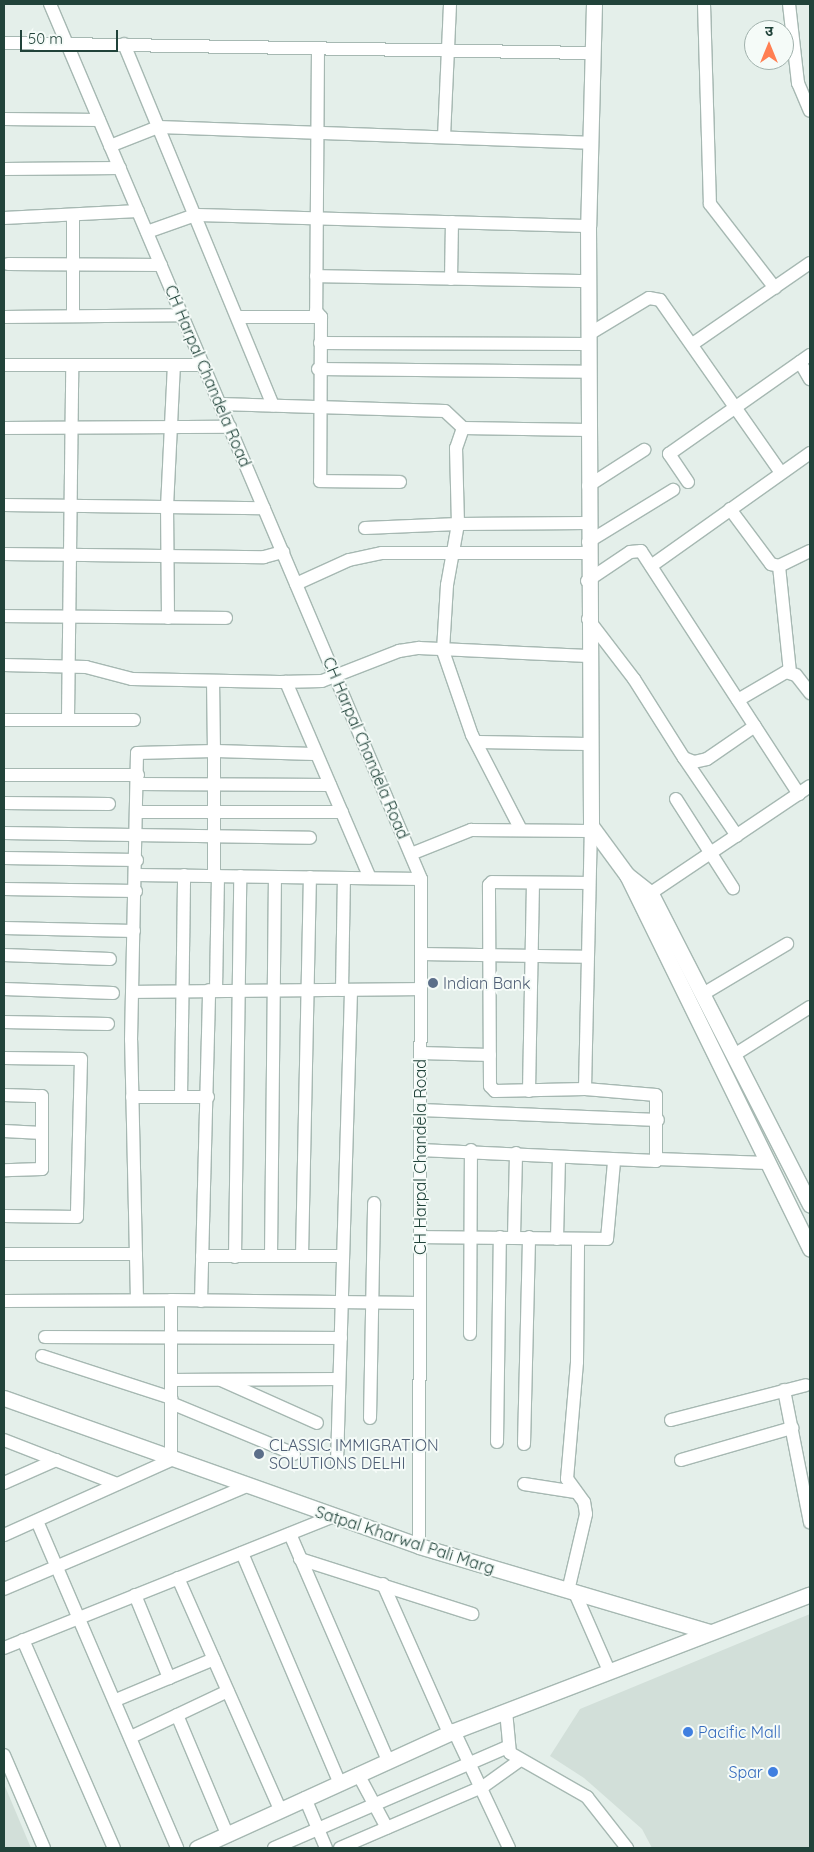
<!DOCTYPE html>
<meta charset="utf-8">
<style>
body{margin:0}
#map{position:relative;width:814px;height:1852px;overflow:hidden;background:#e4efea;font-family:Quicksand,"Noto Sans Devanagari",sans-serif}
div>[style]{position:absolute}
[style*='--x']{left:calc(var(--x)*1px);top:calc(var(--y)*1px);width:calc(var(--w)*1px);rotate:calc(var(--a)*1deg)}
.built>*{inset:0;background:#d2dfd9}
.roads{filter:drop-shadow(1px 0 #a6b8b2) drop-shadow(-1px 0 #a6b8b2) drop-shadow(0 1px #a6b8b2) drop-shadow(0 -1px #a6b8b2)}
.minor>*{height:12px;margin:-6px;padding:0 6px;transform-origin:6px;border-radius:6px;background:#fff}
.tertiary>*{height:15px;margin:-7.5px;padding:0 7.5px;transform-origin:7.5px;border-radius:7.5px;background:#fff}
.dots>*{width:14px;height:14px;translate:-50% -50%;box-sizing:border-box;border:2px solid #f5fbf8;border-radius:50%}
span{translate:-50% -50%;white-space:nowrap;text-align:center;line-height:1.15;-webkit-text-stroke:4px #f5fbf8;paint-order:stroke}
.street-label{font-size:16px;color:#21433a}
.service-label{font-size:16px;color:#4e5e75}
.left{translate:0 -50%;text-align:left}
.shop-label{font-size:16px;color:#366cbe}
.right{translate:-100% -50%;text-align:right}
.frame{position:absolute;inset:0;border:5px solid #21433a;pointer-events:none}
.north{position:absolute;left:744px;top:20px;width:50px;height:50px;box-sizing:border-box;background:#f5fbf8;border:1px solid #a0b1ac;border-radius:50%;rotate:0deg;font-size:14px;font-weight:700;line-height:20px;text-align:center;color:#21433a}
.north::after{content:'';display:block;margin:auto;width:18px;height:22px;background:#ff7f52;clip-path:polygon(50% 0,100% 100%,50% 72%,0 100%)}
.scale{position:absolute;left:20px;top:30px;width:98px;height:22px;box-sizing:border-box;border:2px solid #21433a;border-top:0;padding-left:6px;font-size:15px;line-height:18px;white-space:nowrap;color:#21433a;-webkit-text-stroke:4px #f5fbf8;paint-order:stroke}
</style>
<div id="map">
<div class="built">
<i style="clip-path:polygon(810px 1614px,810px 1848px,652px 1848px,642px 1829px,584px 1778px,550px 1756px,580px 1709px)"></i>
<i style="clip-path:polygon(4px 1784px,31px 1848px,4px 1848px)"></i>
</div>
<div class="roads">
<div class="minor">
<i style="--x:50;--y:4;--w:950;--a:67.02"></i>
<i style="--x:421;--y:879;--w:667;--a:90.17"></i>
<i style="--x:704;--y:4;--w:200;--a:88.3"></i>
<i style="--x:710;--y:204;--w:106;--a:52.3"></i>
<i style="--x:789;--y:4;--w:80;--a:83.5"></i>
<i style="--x:798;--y:83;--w:30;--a:67"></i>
<i style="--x:4;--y:43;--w:587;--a:0.98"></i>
<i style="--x:124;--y:44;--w:391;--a:67.6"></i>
<i style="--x:318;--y:48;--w:263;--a:90.4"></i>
<i style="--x:316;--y:311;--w:8;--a:50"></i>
<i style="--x:321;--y:317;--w:164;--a:90.3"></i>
<i style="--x:320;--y:481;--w:80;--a:0.7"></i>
<i style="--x:4;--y:119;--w:95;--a:0.6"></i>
<i style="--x:444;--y:137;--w:133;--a:-87.4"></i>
<i style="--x:110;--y:146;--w:52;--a:-21.6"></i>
<i style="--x:158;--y:127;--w:432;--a:2.1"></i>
<i style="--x:4;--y:169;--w:116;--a:-0.5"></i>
<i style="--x:73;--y:215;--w:101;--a:90"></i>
<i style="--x:4;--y:218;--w:134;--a:-3"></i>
<i style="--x:147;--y:232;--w:51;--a:-19.5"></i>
<i style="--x:195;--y:215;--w:393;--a:1.6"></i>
<i style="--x:8;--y:264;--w:153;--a:0.4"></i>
<i style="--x:316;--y:276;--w:272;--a:1.1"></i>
<i style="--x:451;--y:279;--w:57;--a:-89"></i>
<i style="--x:4;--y:317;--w:178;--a:-0.6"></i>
<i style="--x:238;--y:317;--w:83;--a:0"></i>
<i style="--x:589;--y:334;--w:70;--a:-31"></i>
<i style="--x:649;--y:298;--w:11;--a:10"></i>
<i style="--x:660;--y:300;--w:211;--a:55"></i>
<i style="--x:320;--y:343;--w:270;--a:0.2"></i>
<i style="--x:694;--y:343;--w:141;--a:-34.6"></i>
<i style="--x:800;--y:362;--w:20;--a:60"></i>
<i style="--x:4;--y:365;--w:200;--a:0"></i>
<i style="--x:318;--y:369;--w:271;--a:0.6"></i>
<i style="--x:220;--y:404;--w:225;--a:1.8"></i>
<i style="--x:445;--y:411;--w:25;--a:43"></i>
<i style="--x:463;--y:428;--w:126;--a:0.9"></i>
<i style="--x:4;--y:428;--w:226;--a:-0.3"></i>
<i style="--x:463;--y:428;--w:21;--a:109"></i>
<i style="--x:456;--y:448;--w:76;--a:88.5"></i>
<i style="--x:458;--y:524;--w:129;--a:-0.4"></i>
<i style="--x:688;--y:482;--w:34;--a:-124"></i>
<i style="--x:669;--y:454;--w:172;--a:-35.1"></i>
<i style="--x:588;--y:486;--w:67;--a:-32.7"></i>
<i style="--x:4;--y:505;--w:260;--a:0.7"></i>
<i style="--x:730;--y:509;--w:69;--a:53.3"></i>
<i style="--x:771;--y:564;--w:8;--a:14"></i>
<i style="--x:779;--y:566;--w:34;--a:-26"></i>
<i style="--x:365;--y:528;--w:93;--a:-2.5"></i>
<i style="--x:458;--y:524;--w:62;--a:100.2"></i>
<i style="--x:447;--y:585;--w:66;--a:93.5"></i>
<i style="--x:443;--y:651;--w:89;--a:71"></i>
<i style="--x:472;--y:735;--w:107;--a:62.7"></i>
<i style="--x:588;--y:542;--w:100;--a:-31.5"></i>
<i style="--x:4;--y:554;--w:260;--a:0.7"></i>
<i style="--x:264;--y:557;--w:20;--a:-15"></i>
<i style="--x:651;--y:566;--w:195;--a:-35.4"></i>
<i style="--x:779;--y:566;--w:107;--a:84.1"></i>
<i style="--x:587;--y:581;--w:52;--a:-34"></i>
<i style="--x:630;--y:552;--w:11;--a:-5"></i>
<i style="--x:641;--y:551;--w:290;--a:57"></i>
<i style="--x:296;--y:584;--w:58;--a:-24.4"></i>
<i style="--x:349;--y:560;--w:34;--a:-12"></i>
<i style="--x:382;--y:553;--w:205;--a:0"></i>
<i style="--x:4;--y:616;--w:222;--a:0.5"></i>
<i style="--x:168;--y:618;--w:111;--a:-90.5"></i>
<i style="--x:167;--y:507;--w:141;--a:-87.2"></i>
<i style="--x:588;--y:619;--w:76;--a:52.5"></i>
<i style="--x:634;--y:679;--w:93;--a:57.7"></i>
<i style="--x:684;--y:758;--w:11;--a:22"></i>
<i style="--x:694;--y:762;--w:13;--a:-13"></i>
<i style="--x:707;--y:759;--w:58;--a:-34.5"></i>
<i style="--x:4;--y:665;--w:82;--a:1.4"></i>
<i style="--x:86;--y:667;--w:48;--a:14.6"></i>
<i style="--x:132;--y:679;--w:148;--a:1.2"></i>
<i style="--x:280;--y:682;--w:42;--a:-1.4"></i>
<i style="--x:322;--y:681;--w:83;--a:-21.3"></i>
<i style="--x:399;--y:651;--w:20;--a:-9"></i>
<i style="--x:419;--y:648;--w:169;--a:2.7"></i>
<i style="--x:286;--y:682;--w:213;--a:66.8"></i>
<i style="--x:738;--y:700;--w:56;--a:-30.3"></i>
<i style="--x:786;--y:672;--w:10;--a:17"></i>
<i style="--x:796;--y:675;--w:23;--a:52"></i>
<i style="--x:68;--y:718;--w:352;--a:-89.3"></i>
<i style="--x:4;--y:720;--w:130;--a:0"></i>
<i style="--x:479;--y:742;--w:108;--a:1.1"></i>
<i style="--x:684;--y:758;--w:94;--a:55.8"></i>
<i style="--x:4;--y:775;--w:134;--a:0"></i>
<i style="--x:138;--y:784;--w:192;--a:0.3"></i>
<i style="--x:676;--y:799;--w:106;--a:57.4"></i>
<i style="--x:4;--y:803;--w:105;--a:0.5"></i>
<i style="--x:137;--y:812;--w:205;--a:0"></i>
<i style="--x:4;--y:833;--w:306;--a:0.9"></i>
<i style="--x:411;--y:854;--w:65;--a:-21.8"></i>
<i style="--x:471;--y:830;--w:119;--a:0.5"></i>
<i style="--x:4;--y:858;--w:133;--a:0.9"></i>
<i style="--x:137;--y:875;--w:284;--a:0.8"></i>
<i style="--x:214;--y:876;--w:125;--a:-90"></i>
<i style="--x:214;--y:751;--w:102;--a:1.7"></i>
<i style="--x:4;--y:889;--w:132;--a:0.9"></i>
<i style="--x:642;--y:899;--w:202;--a:-33.9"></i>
<i style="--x:4;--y:928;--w:130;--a:1.3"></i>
<i style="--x:421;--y:954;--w:164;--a:1"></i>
<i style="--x:4;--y:955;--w:106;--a:2.2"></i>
<i style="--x:4;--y:989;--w:109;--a:2.1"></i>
<i style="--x:216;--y:990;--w:114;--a:-89"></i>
<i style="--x:342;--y:990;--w:112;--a:-89"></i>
<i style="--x:132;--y:992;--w:289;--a:-0.6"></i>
<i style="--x:703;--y:994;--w:98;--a:-30.8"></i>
<i style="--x:4;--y:1022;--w:104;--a:1.1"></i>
<i style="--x:421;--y:1053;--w:69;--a:1.7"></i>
<i style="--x:734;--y:1055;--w:90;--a:-32.3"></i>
<i style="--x:4;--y:1058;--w:77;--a:0.7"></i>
<i style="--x:81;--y:1059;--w:158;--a:91.5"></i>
<i style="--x:77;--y:1217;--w:73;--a:-179.2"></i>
<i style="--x:585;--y:1089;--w:263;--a:-88.7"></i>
<i style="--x:529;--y:1091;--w:208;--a:-88.9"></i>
<i style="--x:4;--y:1095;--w:38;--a:2"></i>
<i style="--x:42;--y:1096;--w:73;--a:90"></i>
<i style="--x:42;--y:1169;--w:38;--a:178"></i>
<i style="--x:132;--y:1097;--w:76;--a:0"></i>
<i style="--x:181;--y:1097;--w:222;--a:-89.2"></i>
<i style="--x:421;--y:1110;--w:237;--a:2.4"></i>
<i style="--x:4;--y:1131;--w:38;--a:3"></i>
<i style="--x:420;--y:1150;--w:236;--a:2.7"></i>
<i style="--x:656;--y:1161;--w:66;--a:-90"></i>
<i style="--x:656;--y:1095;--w:71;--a:-175.2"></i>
<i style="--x:585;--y:1089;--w:90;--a:178.7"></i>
<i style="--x:495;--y:1091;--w:7;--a:-135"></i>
<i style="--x:490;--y:1086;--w:201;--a:-90.3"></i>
<i style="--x:489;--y:885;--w:4;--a:-45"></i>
<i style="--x:492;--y:882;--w:96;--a:0.6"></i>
<i style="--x:657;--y:1159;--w:110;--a:2.1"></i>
<i style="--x:420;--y:1237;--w:187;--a:0.6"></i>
<i style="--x:607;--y:1239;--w:77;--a:-84.8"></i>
<i style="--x:514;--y:1237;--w:84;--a:-88.6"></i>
<i style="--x:557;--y:1239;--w:82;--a:-88.6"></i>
<i style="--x:4;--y:1254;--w:132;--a:0"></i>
<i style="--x:202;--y:1256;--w:140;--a:0"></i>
<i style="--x:271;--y:1256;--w:379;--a:-89.4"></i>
<i style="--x:302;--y:1256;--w:379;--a:-88.8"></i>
<i style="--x:235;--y:1257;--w:381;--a:-89.2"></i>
<i style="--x:137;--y:1300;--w:260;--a:-91.3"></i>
<i style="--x:131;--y:1040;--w:287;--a:-88.8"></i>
<i style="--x:137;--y:753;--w:77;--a:-1.5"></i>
<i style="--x:214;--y:751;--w:70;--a:-90.8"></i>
<i style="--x:171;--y:1300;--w:249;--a:0.7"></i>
<i style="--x:4;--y:1301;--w:167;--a:-0.3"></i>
<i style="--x:171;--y:1300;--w:160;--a:90"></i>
<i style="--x:171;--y:1460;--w:183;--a:155.8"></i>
<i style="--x:201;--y:1301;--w:311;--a:-88.5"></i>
<i style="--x:470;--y:1334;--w:184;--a:-89.7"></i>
<i style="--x:45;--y:1337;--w:296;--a:0.2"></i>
<i style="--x:42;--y:1356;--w:136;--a:18"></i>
<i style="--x:171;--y:1380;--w:168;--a:-0.3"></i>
<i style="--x:221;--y:1380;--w:105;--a:24.1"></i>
<i style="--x:784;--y:1390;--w:135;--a:78.9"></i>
<i style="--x:171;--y:1403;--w:133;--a:22.5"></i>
<i style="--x:370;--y:1418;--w:215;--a:-88.9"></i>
<i style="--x:671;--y:1420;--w:139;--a:-14.5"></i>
<i style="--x:4;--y:1440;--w:121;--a:21.3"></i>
<i style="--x:497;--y:1442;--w:205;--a:-89.2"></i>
<i style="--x:524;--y:1444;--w:207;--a:-88.6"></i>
<i style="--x:681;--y:1460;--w:116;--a:-16.1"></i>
<i style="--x:337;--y:1463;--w:473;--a:-88.3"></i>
<i style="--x:4;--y:1483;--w:57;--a:-23.9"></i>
<i style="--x:524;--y:1484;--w:52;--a:8.9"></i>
<i style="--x:37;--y:1521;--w:356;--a:66.8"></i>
<i style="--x:290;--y:1534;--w:246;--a:66.6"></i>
<i style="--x:242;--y:1553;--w:249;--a:67"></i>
<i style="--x:300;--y:1559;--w:181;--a:17.7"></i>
<i style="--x:178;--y:1578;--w:253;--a:66.2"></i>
<i style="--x:383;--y:1584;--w:163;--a:66.1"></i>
<i style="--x:4;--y:1589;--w:261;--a:-23"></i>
<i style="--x:568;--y:1591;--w:79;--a:-76.8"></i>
<i style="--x:586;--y:1514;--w:12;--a:-99"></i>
<i style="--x:584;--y:1502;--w:29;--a:-126"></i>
<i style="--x:567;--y:1479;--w:117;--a:-85.1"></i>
<i style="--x:577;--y:1362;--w:123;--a:-89.5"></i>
<i style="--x:575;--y:1593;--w:85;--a:66.4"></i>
<i style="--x:135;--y:1595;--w:90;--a:67.7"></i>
<i style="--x:23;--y:1640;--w:227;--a:66.4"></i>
<i style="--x:4;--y:1648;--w:353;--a:-21.8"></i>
<i style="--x:116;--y:1700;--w:106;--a:-22.7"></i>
<i style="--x:506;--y:1711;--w:42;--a:84.6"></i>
<i style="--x:510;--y:1753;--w:89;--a:29.7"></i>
<i style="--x:587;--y:1797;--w:65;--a:51.9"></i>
<i style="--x:177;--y:1715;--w:129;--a:67.2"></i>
<i style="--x:454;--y:1731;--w:129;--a:64.8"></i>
<i style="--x:131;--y:1737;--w:107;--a:-25.4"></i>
<i style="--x:4;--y:1755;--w:101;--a:66.7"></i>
<i style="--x:358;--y:1774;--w:61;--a:61.8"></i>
<i style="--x:305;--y:1798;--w:54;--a:67.2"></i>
<i style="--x:274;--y:1848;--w:254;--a:-23.4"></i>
<i style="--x:340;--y:1848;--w:157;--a:-23.3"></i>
<i style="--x:484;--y:1786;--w:44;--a:-35.8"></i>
</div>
<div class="tertiary">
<i style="--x:594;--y:4;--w:222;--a:91.5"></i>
<i style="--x:588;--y:226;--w:600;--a:89.71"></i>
<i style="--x:591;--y:826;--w:61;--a:53.7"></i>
<i style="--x:627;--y:875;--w:416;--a:63.9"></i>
<i style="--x:627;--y:875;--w:31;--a:38"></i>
<i style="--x:651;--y:894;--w:349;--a:62.9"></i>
<i style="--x:4;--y:1398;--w:441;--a:19.6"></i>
<i style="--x:419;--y:1546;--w:303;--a:16.5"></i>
<i style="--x:197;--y:1848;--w:282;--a:-24.5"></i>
<i style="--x:454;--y:1731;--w:381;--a:-21"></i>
</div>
</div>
<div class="dots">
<i style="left:433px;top:983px;background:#5c6f8a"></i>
<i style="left:259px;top:1454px;background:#5c6f8a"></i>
<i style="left:688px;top:1732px;background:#3f7fe0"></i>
<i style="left:773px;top:1772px;background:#3f7fe0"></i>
</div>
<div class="street-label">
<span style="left:208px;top:376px;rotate:67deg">CH Harpal Chandela Road</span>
<span style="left:366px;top:748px;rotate:67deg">CH Harpal Chandela Road</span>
<span style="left:420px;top:1157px;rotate:-90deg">CH Harpal Chandela Road</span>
<span style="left:405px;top:1540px;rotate:18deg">Satpal Kharwal Pali Marg</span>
</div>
<div class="service-label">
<span class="left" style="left:443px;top:983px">Indian Bank</span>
<span class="left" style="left:269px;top:1454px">CLASSIC IMMIGRATION<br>SOLUTIONS DELHI</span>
</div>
<div class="shop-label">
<span class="left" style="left:698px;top:1732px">Pacific Mall</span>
<span class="right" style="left:763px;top:1772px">Spar</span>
</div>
<div class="frame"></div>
<div class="north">उ</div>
<div class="scale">50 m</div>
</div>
